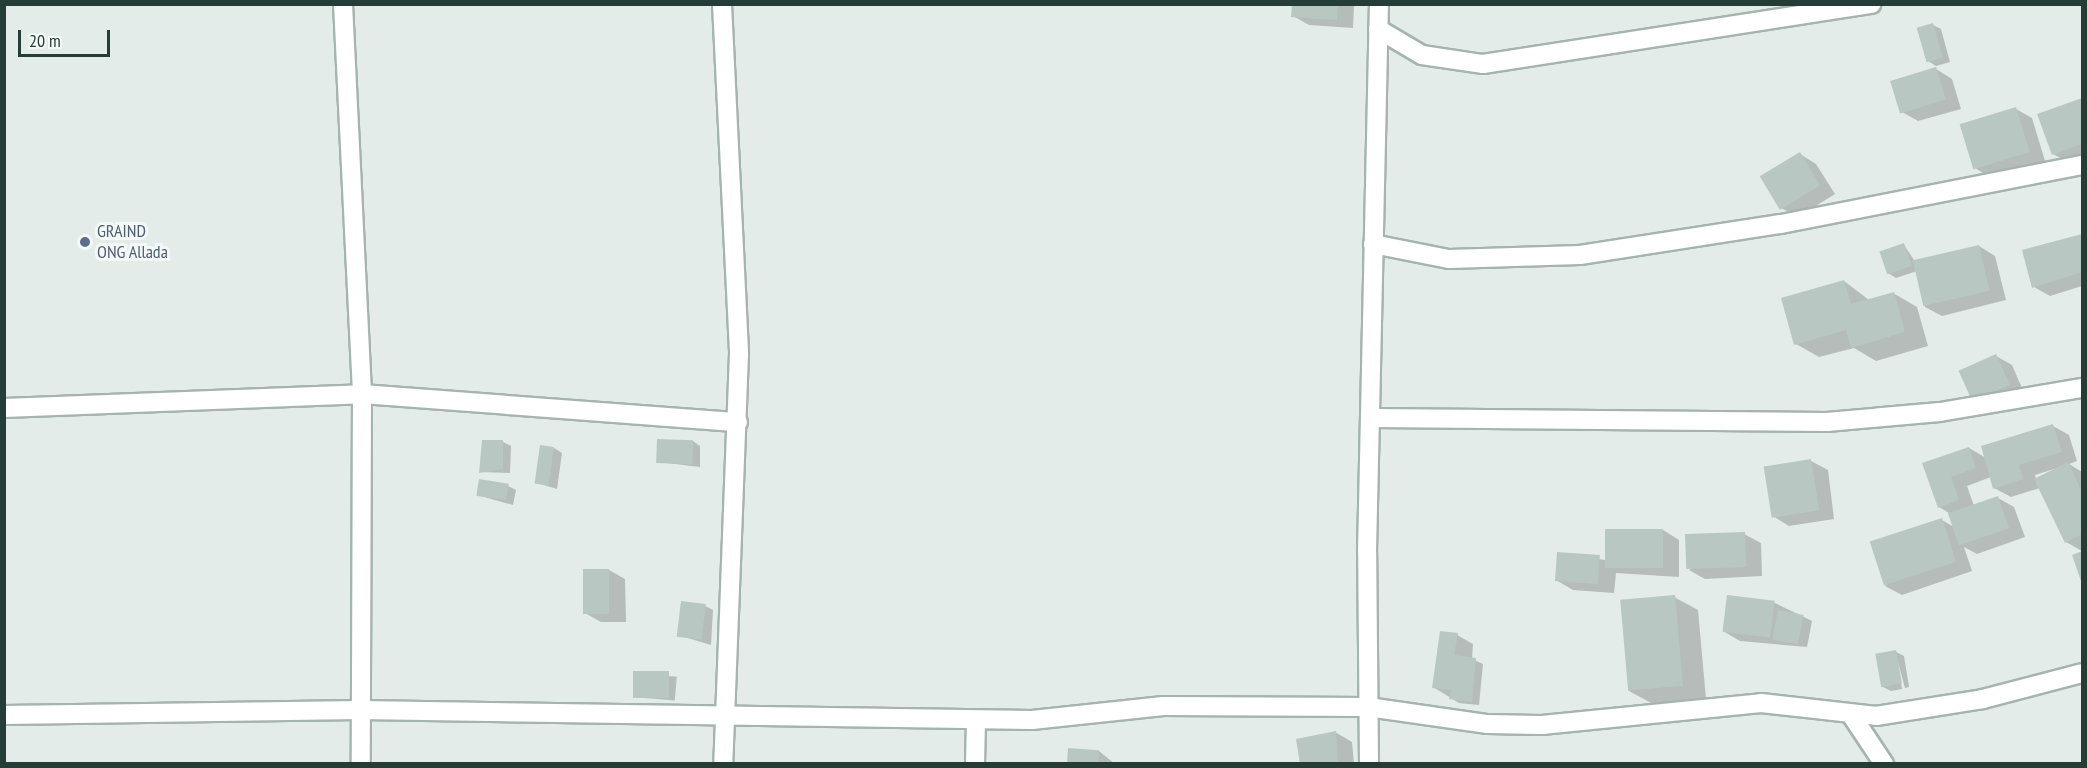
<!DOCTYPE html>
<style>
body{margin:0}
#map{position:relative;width:2087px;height:768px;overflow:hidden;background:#e3ece9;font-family:"PT Sans Narrow",sans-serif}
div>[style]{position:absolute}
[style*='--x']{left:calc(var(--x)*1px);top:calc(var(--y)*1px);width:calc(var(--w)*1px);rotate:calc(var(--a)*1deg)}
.shadow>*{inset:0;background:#0003;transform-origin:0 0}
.building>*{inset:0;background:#b9c7c2;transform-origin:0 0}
.roads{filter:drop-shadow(2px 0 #a6b4b0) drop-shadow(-2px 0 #a6b4b0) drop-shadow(0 2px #a6b4b0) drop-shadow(0 -2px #a6b4b0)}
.minor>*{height:18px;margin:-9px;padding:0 9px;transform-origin:9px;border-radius:9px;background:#fff}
.dots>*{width:16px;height:16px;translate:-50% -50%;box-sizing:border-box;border:3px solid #f4f9f6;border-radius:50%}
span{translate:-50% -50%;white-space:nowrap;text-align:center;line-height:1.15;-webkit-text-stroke:6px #f4f9f6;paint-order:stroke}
.service-label{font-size:18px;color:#4e5e75}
.left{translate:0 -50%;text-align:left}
.frame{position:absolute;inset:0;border:6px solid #243d37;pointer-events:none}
.scale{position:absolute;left:18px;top:30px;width:92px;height:27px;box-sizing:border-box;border:3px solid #243d37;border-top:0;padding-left:8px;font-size:18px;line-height:21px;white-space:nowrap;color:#243d37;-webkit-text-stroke:4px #f4f9f6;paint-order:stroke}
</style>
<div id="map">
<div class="shadow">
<i style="clip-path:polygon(1293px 4px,1354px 4px,1353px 28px,1309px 25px,1293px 16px)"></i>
<i style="clip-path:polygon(1933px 25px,1941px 29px,1950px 62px,1936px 66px,1928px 61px)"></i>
<i style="clip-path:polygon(1936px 69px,1952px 79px,1961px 109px,1918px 121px,1902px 112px)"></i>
<i style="clip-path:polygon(2082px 100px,2082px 165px,2077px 167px,2053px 154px,2039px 115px)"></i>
<i style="clip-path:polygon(2016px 109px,2032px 118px,2045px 161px,1991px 178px,1975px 168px)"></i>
<i style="clip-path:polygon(1800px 154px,1816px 164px,1835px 194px,1798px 217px,1781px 208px)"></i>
<i style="clip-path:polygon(2082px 235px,2082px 286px,2050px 296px,2034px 287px,2024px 251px)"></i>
<i style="clip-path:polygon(1904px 245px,1916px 263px,1979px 246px,1995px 256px,2006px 300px,1942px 316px,1925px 307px,1917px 271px,1896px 278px,1888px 273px)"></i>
<i style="clip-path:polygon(1844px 281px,1869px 300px,1893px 293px,1917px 307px,1928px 346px,1876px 361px,1854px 348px,1819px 357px,1796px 344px)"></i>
<i style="clip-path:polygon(1996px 356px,2012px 365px,2025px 395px,1972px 401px)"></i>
<i style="clip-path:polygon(evenodd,2053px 426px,2069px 435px,2077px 461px,2069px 464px,2082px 472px,2082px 551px,2066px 542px,2040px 488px,2011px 497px,1994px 488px,1991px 477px,1967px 486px,1974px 506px,1998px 498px,2014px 507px,2025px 537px,1977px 554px,1964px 547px,1972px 571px,1902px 595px,1885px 586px,1942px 520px,1954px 527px,1949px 513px,1939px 507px,1924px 464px,1969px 448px,1986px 458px,2053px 426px,2054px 469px,2054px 470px,2036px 479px,2035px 475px,2054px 469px)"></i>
<i style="clip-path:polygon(693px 441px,700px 446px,700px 467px,658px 462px)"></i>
<i style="clip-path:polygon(503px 442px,511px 446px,510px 473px,480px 472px)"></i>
<i style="clip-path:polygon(554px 448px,562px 453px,557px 489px,537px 483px)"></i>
<i style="clip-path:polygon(1811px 461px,1828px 470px,1834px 519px,1789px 526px,1773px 516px)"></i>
<i style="clip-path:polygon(508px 486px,516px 490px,513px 505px,477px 495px)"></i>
<i style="clip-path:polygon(1663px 530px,1679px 540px,1679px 577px,1616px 573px,1614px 593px,1573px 590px,1556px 580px,1558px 554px,1606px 560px)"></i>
<i style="clip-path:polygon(1744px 534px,1761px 543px,1762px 576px,1705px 579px,1689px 570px)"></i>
<i style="clip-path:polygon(609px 570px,625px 579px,626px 622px,601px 622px,585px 613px)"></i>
<i style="clip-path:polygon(1674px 597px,1698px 610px,1706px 699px,1653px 704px,1629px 691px)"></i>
<i style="clip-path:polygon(1775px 603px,1812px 621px,1807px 647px,1740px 641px,1723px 631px)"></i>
<i style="clip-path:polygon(705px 606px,713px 610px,711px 645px,681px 636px)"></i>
<i style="clip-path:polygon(1457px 635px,1473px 644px,1472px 659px,1483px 664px,1479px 705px,1459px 703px,1433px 687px)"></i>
<i style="clip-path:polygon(1896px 652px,1904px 656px,1909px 687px,1905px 688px,1896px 655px,1902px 689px,1891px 691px,1883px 687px)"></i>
<i style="left:635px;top:673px;width:42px;height:24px;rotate:5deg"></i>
<i style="clip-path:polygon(1335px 732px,1352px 742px,1354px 764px,1301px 764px)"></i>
<i style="clip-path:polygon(1099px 751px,1115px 764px,1068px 764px)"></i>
</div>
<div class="building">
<i style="clip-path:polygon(1292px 4px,1338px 4px,1337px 20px,1291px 17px)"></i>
<i style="left:1933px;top:23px;width:36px;height:17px;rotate:74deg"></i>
<i style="left:1936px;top:67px;width:34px;height:48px;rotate:73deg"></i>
<i style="clip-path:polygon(2082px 98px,2082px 144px,2052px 155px,2037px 114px)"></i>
<i style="left:2016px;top:107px;width:47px;height:59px;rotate:73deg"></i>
<i style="left:1800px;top:152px;width:39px;height:47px;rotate:59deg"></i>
<i style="clip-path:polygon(2082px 234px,2082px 272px,2032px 288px,2022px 250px)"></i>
<i style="left:1904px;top:243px;width:24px;height:26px;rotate:71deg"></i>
<i style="left:1979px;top:245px;width:47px;height:68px;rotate:77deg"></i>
<i style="clip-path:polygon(1844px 280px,1851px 304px,1894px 292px,1905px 332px,1851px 348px,1846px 330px,1794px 345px,1781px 298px)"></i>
<i style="left:1996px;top:354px;width:34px;height:41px;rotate:66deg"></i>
<i style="clip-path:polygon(2053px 424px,2062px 452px,2019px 465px,2023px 479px,1993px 489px,1981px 446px)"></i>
<i style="left:657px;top:439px;width:36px;height:24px;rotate:2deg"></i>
<i style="clip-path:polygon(482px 440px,503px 440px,503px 469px,479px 473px)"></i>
<i style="left:540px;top:445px;width:14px;height:39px;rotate:8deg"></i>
<i style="clip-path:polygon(1969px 447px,1976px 468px,1951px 477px,1959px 500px,1938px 508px,1922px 463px)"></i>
<i style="left:1811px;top:459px;width:52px;height:48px;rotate:81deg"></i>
<i style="clip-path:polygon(2068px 462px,2082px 492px,2082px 534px,2065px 543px,2034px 479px)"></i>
<i style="left:479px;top:479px;width:30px;height:17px;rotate:9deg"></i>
<i style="left:1998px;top:496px;width:34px;height:53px;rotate:71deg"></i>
<i style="left:1942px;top:518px;width:46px;height:76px;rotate:72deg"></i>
<i style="left:1605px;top:529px;width:58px;height:39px"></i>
<i style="left:1745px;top:532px;width:35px;height:60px;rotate:88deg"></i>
<i style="clip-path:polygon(2082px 551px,2082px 584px,2072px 555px)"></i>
<i style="left:1557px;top:552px;width:43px;height:29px;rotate:4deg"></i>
<i style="left:583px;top:569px;width:26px;height:45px"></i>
<i style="left:1675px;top:595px;width:91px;height:55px;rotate:85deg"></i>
<i style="left:1727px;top:595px;width:48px;height:37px;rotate:7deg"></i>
<i style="left:681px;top:601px;width:25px;height:36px;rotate:7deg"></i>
<i style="left:1778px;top:610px;width:26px;height:30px;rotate:11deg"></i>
<i style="clip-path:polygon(1440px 631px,1458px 633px,1454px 655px,1476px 658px,1472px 702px,1449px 699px,1451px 690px,1432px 688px)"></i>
<i style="left:1896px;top:650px;width:34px;height:21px;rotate:80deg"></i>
<i style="left:633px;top:671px;width:36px;height:27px"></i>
<i style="clip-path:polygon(1336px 731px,1338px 764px,1300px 764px,1296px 739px)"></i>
<i style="left:1068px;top:748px;width:31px;height:16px;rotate:4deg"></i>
</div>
<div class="roads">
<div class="minor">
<i style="--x:343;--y:4;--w:390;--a:87.2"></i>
<i style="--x:362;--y:394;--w:370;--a:90.2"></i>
<i style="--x:722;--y:4;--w:350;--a:87.2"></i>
<i style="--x:739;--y:354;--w:410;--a:92.2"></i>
<i style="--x:1378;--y:29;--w:51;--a:30.6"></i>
<i style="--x:1422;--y:55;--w:62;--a:8.4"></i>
<i style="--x:1483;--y:64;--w:393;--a:-8.8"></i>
<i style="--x:1373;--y:244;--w:77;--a:11.2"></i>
<i style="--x:1449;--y:259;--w:131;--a:-1.7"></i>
<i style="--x:1580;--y:255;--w:203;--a:-8.8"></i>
<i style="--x:1781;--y:224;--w:307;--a:-11.1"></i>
<i style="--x:4;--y:408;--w:358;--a:-2.2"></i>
<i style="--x:362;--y:394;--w:377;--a:4.3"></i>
<i style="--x:1373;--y:418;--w:454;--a:0.5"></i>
<i style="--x:1827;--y:422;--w:113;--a:-5.1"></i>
<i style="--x:1940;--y:412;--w:144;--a:-9.6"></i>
<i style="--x:4;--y:715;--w:356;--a:-0.8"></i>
<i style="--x:360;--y:710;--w:672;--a:0.85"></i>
<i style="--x:1032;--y:720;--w:132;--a:-6.1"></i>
<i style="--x:1163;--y:706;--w:205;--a:0.3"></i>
<i style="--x:1368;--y:707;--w:121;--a:8.1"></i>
<i style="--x:1488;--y:724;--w:54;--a:1.1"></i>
<i style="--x:1542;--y:725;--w:220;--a:-5.7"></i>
<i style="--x:1761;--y:703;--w:116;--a:6.4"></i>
<i style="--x:1876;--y:716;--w:108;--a:-9"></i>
<i style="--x:1983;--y:699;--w:102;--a:-14.7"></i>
<i style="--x:1852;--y:716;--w:58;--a:56.3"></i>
<i style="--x:975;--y:764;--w:44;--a:-88.7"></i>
<i style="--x:1369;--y:764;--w:212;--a:-90.5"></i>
<i style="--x:1367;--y:552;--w:548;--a:-88.75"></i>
</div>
</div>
<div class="dots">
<i style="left:85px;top:242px;background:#5c6f8a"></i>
</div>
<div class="service-label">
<span class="left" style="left:97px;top:242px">GRAIND<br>ONG Allada</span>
</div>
<div class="frame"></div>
<div class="scale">20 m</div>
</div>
